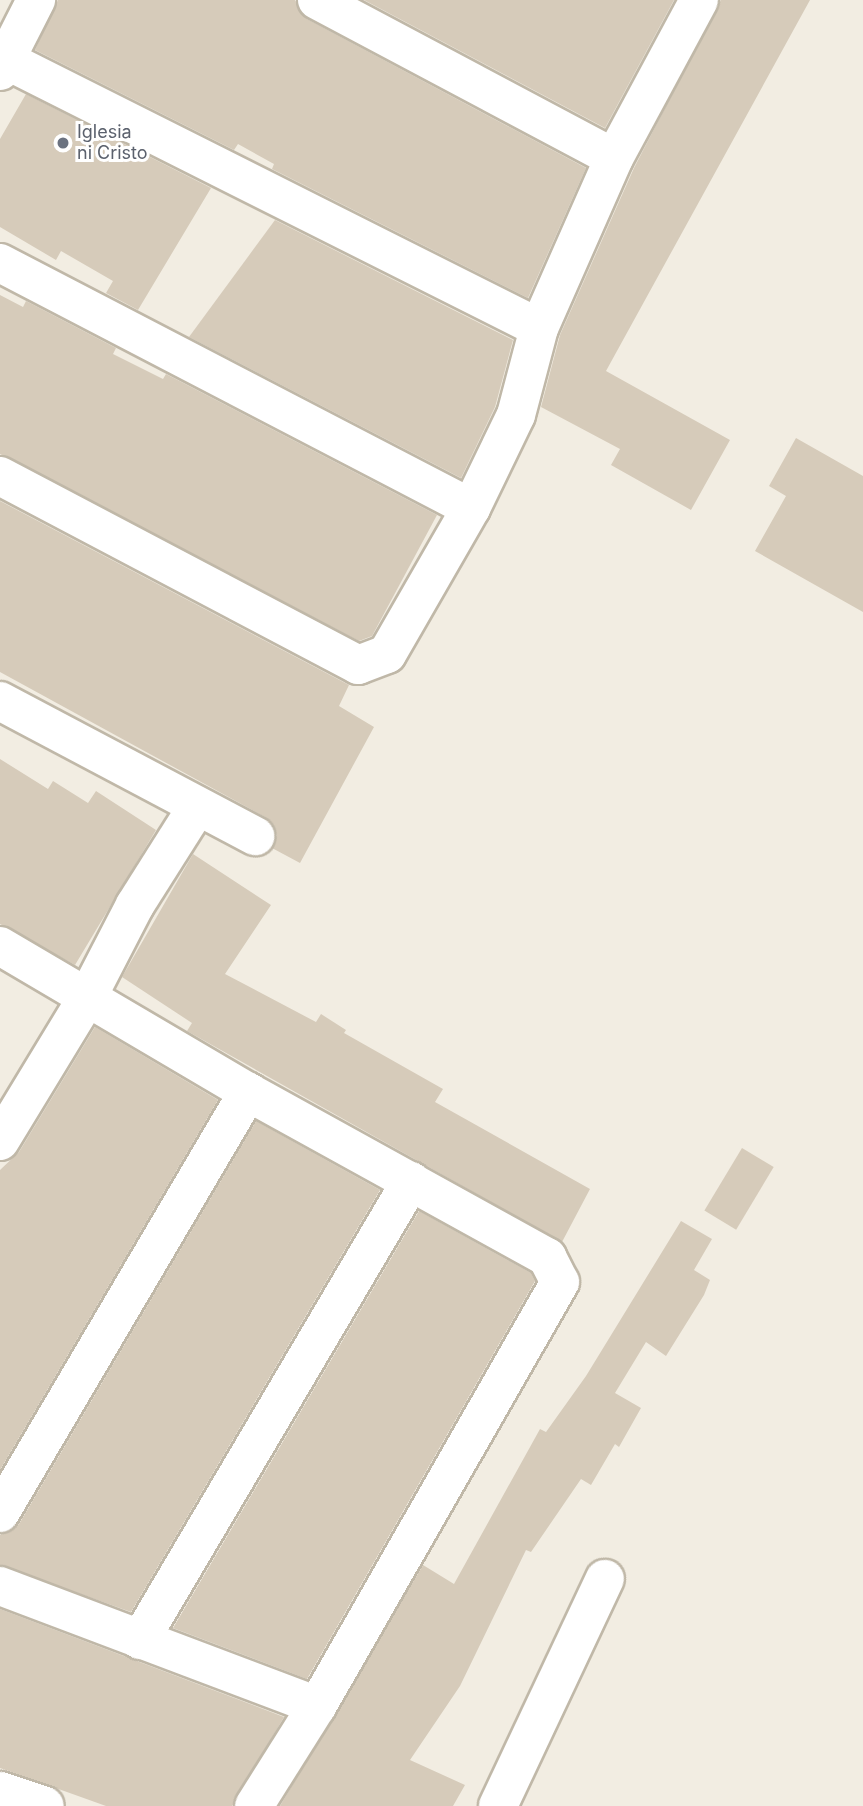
<!DOCTYPE html>
<style>
body{margin:0}
#map{position:relative;width:863px;height:1806px;overflow:hidden;background:#f2ede2;font-family:Inter,sans-serif}
div>[style]{position:absolute}
[style*='--x']{left:calc(var(--x)*1px);top:calc(var(--y)*1px);width:calc(var(--w)*1px);rotate:calc(var(--a)*1deg)}
.building>*{inset:0;background:#d6cbba;transform-origin:0 0}
.roads{filter:drop-shadow(2px 0 #c0b8a8) drop-shadow(-2px 0 #c0b8a8) drop-shadow(0 2px #c0b8a8) drop-shadow(0 -2px #c0b8a8)}
.minor>*{height:38px;margin:-19px;padding:0 19px;transform-origin:19px;border-radius:19px;background:#fff}
.dots>*{width:19px;height:19px;translate:-50% -50%;box-sizing:border-box;border:4px solid #fff;border-radius:50%}
span{translate:-50% -50%;white-space:nowrap;text-align:center;line-height:1.15;-webkit-text-stroke:6px #fff;paint-order:stroke}
.worship-label{font-size:18px;color:#5b616d}
.left{translate:0 -50%;text-align:left}
</style>
<div id="map">
<div class="building">
<i style="clip-path:polygon(58px 0,295px 0,307px 19px,586px 168px,528px 298px,272px 169px,274px 164px,238px 144px,234px 150px,35px 50px)"></i>
<i style="clip-path:polygon(364px 0,674px 0,605px 128px)"></i>
<i style="clip-path:polygon(721px 0,810px 0,606px 371px,730px 440px,691px 510px,611px 465px,620px 449px,541px 407px,560px 335px,634px 168px)"></i>
<i style="clip-path:polygon(26px 94px,211px 188px,138px 310px,106px 293px,113px 281px,61px 251px,56px 260px,0 227px,0 139px)"></i>
<i style="clip-path:polygon(275px 220px,513px 340px,495px 407px,461px 478px,189px 337px)"></i>
<i style="clip-path:polygon(0 295px,23px 307px,26px 301px,116px 348px,113px 354px,163px 379px,166px 374px,437px 515px,372px 636px,359px 641px,0 454px)"></i>
<i style="clip-path:polygon(796px 438px,863px 476px,863px 612px,755px 551px,786px 496px,769px 486px)"></i>
<i style="clip-path:polygon(0 501px,349px 685px,339px 706px,374px 727px,300px 863px,272px 848px,277px 835px,265px 817px,0 672px)"></i>
<i style="clip-path:polygon(0 759px,48px 789px,53px 781px,88px 803px,96px 791px,156px 830px,75px 965px,0 924px)"></i>
<i style="clip-path:polygon(193px 854px,271px 905px,225px 974px,316px 1022px,321px 1014px,346px 1030px,344px 1033px,443px 1089px,435px 1102px,590px 1189px,562px 1242px,187px 1031px,192px 1023px,122px 977px)"></i>
<i style="clip-path:polygon(95px 1027px,218px 1100px,0 1470px,0 1170px,19px 1152px)"></i>
<i style="clip-path:polygon(256px 1121px,380px 1190px,131px 1612px,0 1565px,0 1535px,19px 1524px)"></i>
<i style="left:742px;top:1148px;width:37px;height:73px;rotate:31deg"></i>
<i style="clip-path:polygon(419px 1211px,531px 1273px,535px 1281px,307px 1679px,173px 1628px)"></i>
<i style="clip-path:polygon(681px 1221px,712px 1239px,694px 1270px,710px 1280px,704px 1295px,666px 1356px,646px 1342px,615px 1393px,641px 1408px,619px 1447px,615px 1444px,591px 1485px,581px 1479px,531px 1552px,526px 1550px,460px 1686px,410px 1760px,465px 1785px,453px 1806px,280px 1806px,423px 1565px,454px 1584px,540px 1429px,546px 1432px,586px 1376px)"></i>
<i style="clip-path:polygon(0 1609px,284px 1717px,232px 1806px,106px 1806px,0 1768px)"></i>
</div>
<div class="roads">
<div class="minor">
<i style="--x:317;--y:0;--w:336;--a:28"></i>
<i style="--x:0;--y:57;--w:603;--a:26.69"></i>
<i style="--x:0;--y:71;--w:80;--a:-63.1"></i>
<i style="--x:0;--y:263;--w:531;--a:27.48"></i>
<i style="--x:0;--y:476;--w:405;--a:27.8"></i>
<i style="--x:358;--y:665;--w:31;--a:-21"></i>
<i style="--x:387;--y:654;--w:168;--a:-60.1"></i>
<i style="--x:471;--y:508;--w:103;--a:-64.2"></i>
<i style="--x:516;--y:415;--w:90;--a:-75.2"></i>
<i style="--x:539;--y:328;--w:186;--a:-66.2"></i>
<i style="--x:614;--y:158;--w:179;--a:-61.7"></i>
<i style="--x:0;--y:701;--w:289;--a:27.9"></i>
<i style="--x:0;--y:946;--w:288;--a:30.5"></i>
<i style="--x:248;--y:1092;--w:342;--a:28.9"></i>
<i style="--x:547;--y:1257;--w:28;--a:63"></i>
<i style="--x:560;--y:1282;--w:489;--a:119.8"></i>
<i style="--x:317;--y:1706;--w:118;--a:122.2"></i>
<i style="--x:0;--y:1141;--w:170;--a:-58.7"></i>
<i style="--x:88;--y:996;--w:102;--a:-62.7"></i>
<i style="--x:135;--y:905;--w:116;--a:-57.7"></i>
<i style="--x:0;--y:1513;--w:489;--a:-59.5"></i>
<i style="--x:0;--y:1586;--w:339;--a:20.7"></i>
<i style="--x:140;--y:1640;--w:533;--a:-59.44"></i>
<i style="--x:0;--y:1791;--w:47;--a:18.4"></i>
<i style="--x:498;--y:1806;--w:251;--a:-64.8"></i>
</div>
</div>
<div class="dots">
<i style="left:63px;top:143px;background:#6b7280"></i>
</div>
<div class="worship-label">
<span class="left" style="left:77px;top:143px">Iglesia<br>ni Cristo</span>
</div>
</div>
